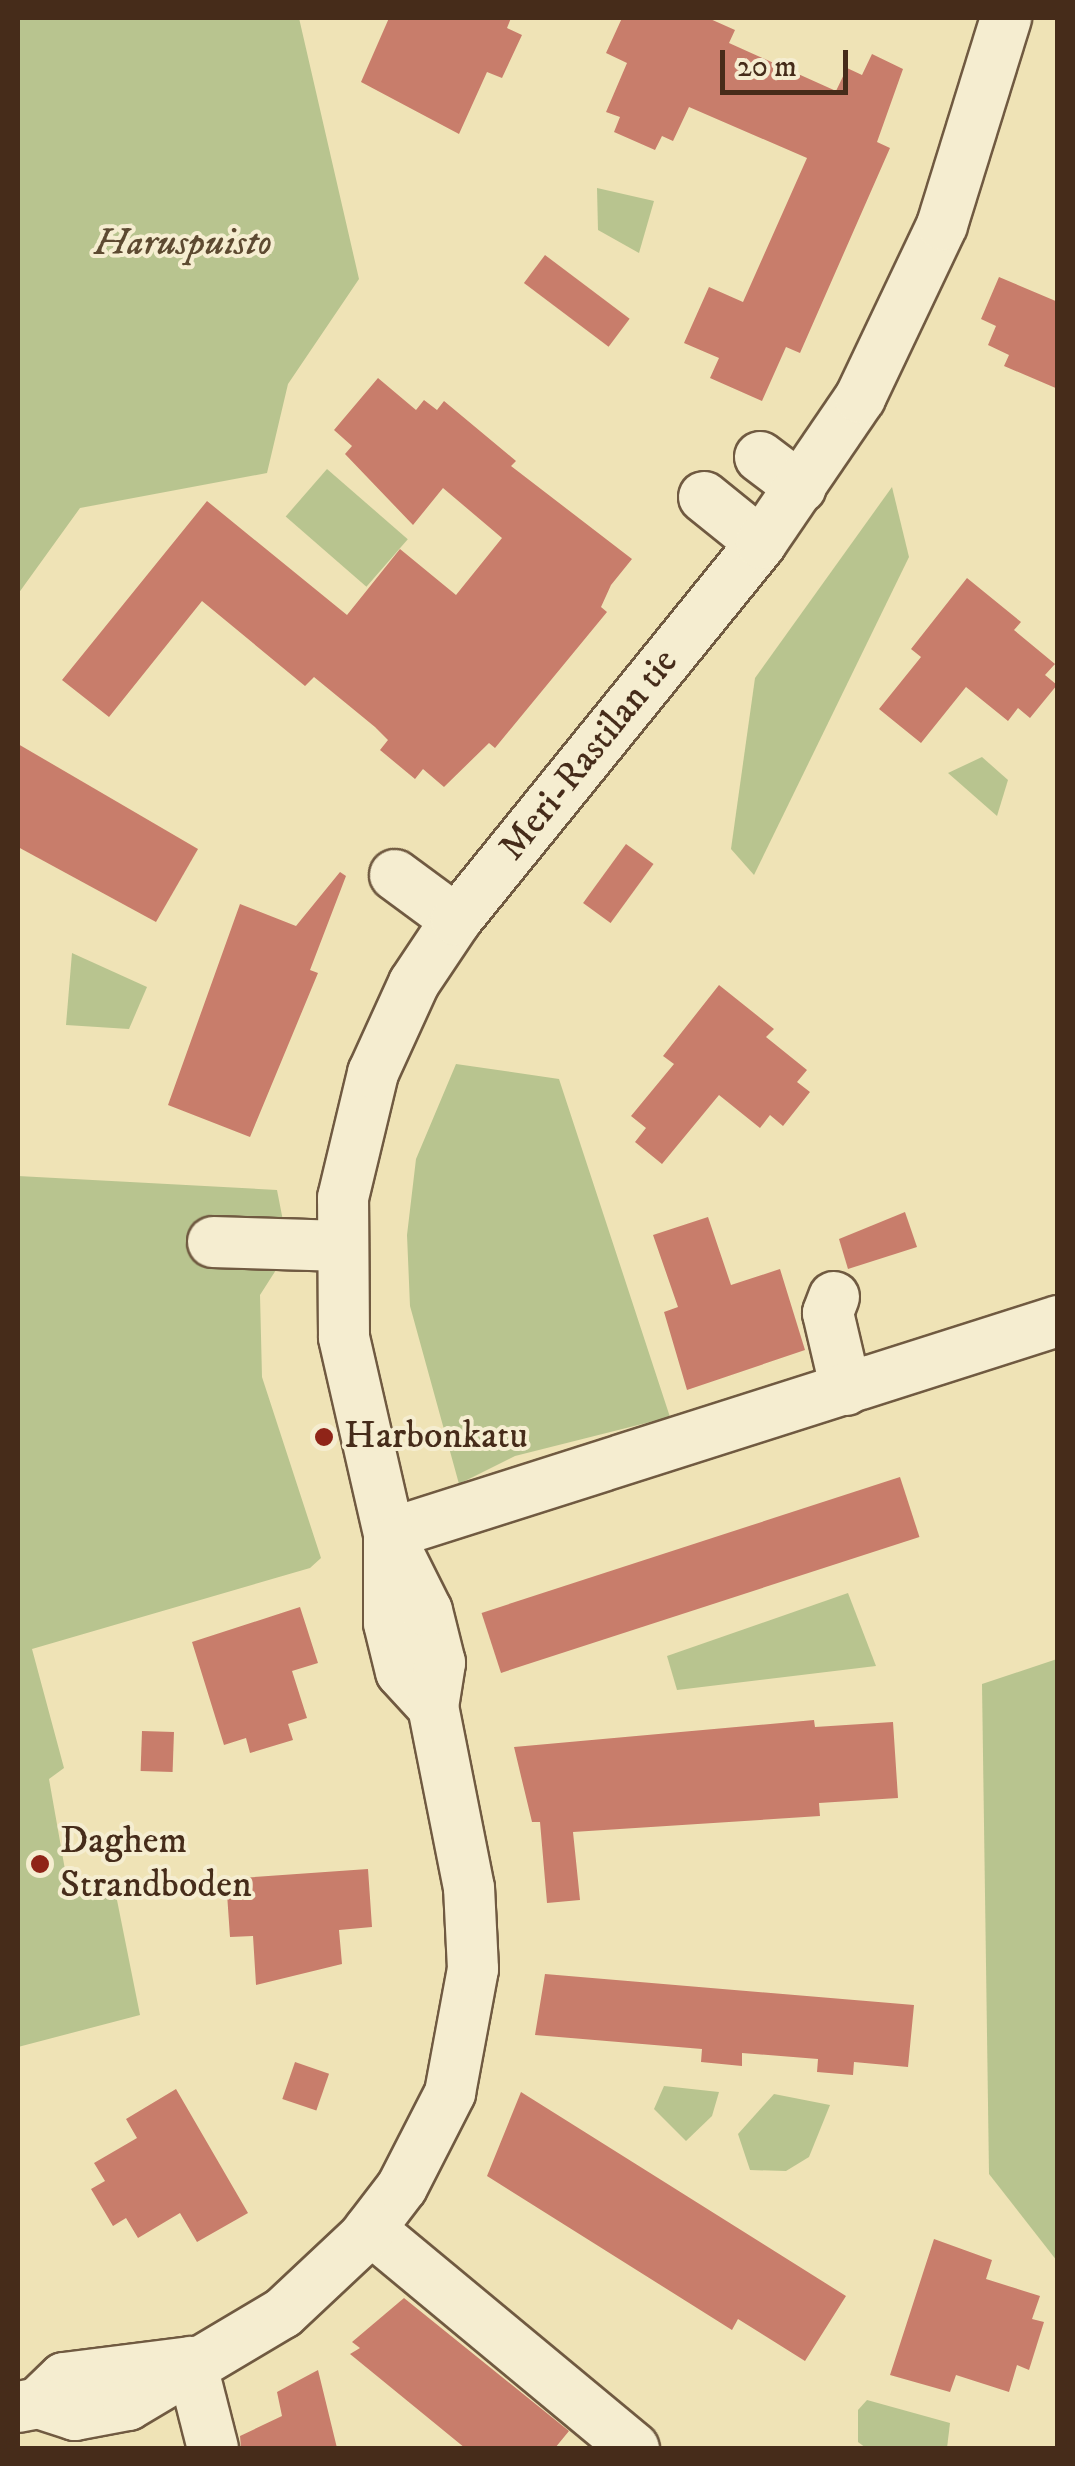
<!DOCTYPE html>
<style>
body{margin:0}
#map{position:relative;width:1075px;height:2466px;overflow:hidden;background:#efe3b6;font-family:"IM FELL DW Pica",serif}
div>[style]{position:absolute}
[style*='--x']{left:calc(var(--x)*1px);top:calc(var(--y)*1px);width:calc(var(--w)*1px);rotate:calc(var(--a)*1deg)}
.green>*{inset:0;background:#b8c48f;transform-origin:0 0}
.building>*{inset:0;background:#c87d6b;transform-origin:0 0}
.roads{filter:drop-shadow(2px 0 #705a41) drop-shadow(-2px 0 #705a41) drop-shadow(0 2px #705a41) drop-shadow(0 -2px #705a41)}
.minor>*{height:50px;margin:-25px;padding:0 25px;transform-origin:25px;border-radius:25px;background:#f5edd0}
.dots>*{width:28px;height:28px;translate:-50% -50%;box-sizing:border-box;border:5px solid #f5edd0;border-radius:50%}
span{translate:-50% -50%;white-space:nowrap;text-align:center;line-height:1.15;-webkit-text-stroke:8px #f5edd0;paint-order:stroke}
.park-label{font-size:38px;color:#5d4a31;font-style:italic}
.street-label{font-size:38px;color:#462c1a}
.poi-label{font-size:38px;color:#462c1a}
.left{translate:0 -50%;text-align:left}
.frame{position:absolute;inset:0;border:20px solid #462c1a;pointer-events:none}
.scale{position:absolute;left:720px;top:50px;width:128px;height:45px;box-sizing:border-box;border:5px solid #462c1a;border-top:0;padding-left:12px;font-size:30px;line-height:35px;white-space:nowrap;color:#462c1a;-webkit-text-stroke:8px #f5edd0;paint-order:stroke}
</style>
<div id="map">
<div class="green">
<i style="clip-path:polygon(18px 18px,299px 18px,359px 279px,288px 384px,267px 473px,80px 508px,18px 594px)"></i>
<i style="clip-path:polygon(597px 188px,654px 201px,639px 253px,598px 230px)"></i>
<i style="left:327px;top:469px;width:107px;height:63px;rotate:41deg"></i>
<i style="clip-path:polygon(892px 487px,909px 557px,754px 875px,731px 849px,755px 678px)"></i>
<i style="clip-path:polygon(982px 757px,1008px 780px,997px 816px,948px 773px)"></i>
<i style="clip-path:polygon(72px 953px,147px 987px,129px 1029px,66px 1025px)"></i>
<i style="clip-path:polygon(456px 1064px,559px 1079px,670px 1417px,515px 1456px,459px 1484px,410px 1306px,407px 1235px,416px 1159px)"></i>
<i style="clip-path:polygon(18px 1176px,277px 1190px,285px 1231px,283px 1259px,260px 1295px,262px 1377px,321px 1558px,310px 1568px,32px 1649px,64px 1768px,49px 1779px,70px 1898px,115px 1890px,140px 2015px,18px 2047px)"></i>
<i style="clip-path:polygon(848px 1593px,876px 1666px,677px 1690px,667px 1656px)"></i>
<i style="clip-path:polygon(1057px 1659px,1058px 1659px,1057px 2261px,989px 2174px,982px 1684px)"></i>
<i style="clip-path:polygon(664px 2086px,719px 2092px,712px 2116px,686px 2141px,654px 2109px)"></i>
<i style="clip-path:polygon(774px 2094px,830px 2105px,809px 2157px,786px 2171px,750px 2170px,738px 2134px)"></i>
<i style="clip-path:polygon(867px 2400px,950px 2423px,947px 2448px,866px 2448px,858px 2442px,858px 2410px)"></i>
</div>
<div class="building">
<i style="clip-path:polygon(389px 18px,511px 18px,507px 28px,522px 35px,502px 78px,487px 72px,459px 134px,361px 82px)"></i>
<i style="clip-path:polygon(622px 18px,708px 18px,735px 30px,729px 43px,836px 91px,847px 68px,862px 75px,872px 54px,903px 69px,877px 142px,890px 148px,800px 353px,786px 347px,762px 401px,710px 378px,719px 358px,684px 343px,709px 287px,743px 302px,807px 158px,689px 107px,673px 141px,662px 136px,655px 150px,614px 132px,620px 117px,606px 112px,627px 63px,606px 53px)"></i>
<i style="left:545px;top:255px;width:106px;height:35px;rotate:37deg"></i>
<i style="clip-path:polygon(999px 277px,1058px 302px,1058px 389px,1004px 366px,1009px 355px,988px 345px,996px 326px,981px 319px)"></i>
<i style="clip-path:polygon(378px 378px,416px 410px,424px 400px,437px 410px,444px 401px,516px 461px,511px 466px,632px 559px,611px 585px,601px 607px,607px 612px,495px 748px,489px 743px,444px 787px,423px 769px,415px 779px,380px 750px,388px 740px,375px 727px,314px 677px,305px 686px,202px 601px,109px 717px,62px 680px,207px 501px,347px 615px,400px 549px,456px 595px,502px 538px,443px 488px,413px 525px,345px 454px,352px 446px,334px 430px)"></i>
<i style="clip-path:polygon(967px 578px,1021px 622px,1014px 630px,1055px 664px,1045px 675px,1057px 685px,1030px 718px,1018px 708px,1008px 721px,966px 687px,921px 743px,879px 709px,921px 657px,911px 649px)"></i>
<i style="clip-path:polygon(18px 744px,198px 849px,156px 922px,18px 847px)"></i>
<i style="left:626px;top:844px;width:34px;height:73px;rotate:36deg"></i>
<i style="clip-path:polygon(340px 872px,346px 876px,310px 970px,318px 973px,250px 1137px,168px 1105px,240px 904px,296px 926px)"></i>
<i style="clip-path:polygon(719px 985px,774px 1029px,766px 1037px,807px 1070px,797px 1082px,810px 1092px,783px 1126px,770px 1115px,760px 1128px,719px 1095px,662px 1164px,635px 1142px,646px 1128px,631px 1116px,674px 1064px,663px 1056px)"></i>
<i style="clip-path:polygon(905px 1212px,917px 1247px,848px 1269px,839px 1239px)"></i>
<i style="clip-path:polygon(708px 1217px,731px 1285px,780px 1269px,805px 1350px,687px 1390px,664px 1312px,678px 1307px,653px 1235px)"></i>
<i style="left:900px;top:1477px;width:63px;height:440px;rotate:72deg"></i>
<i style="clip-path:polygon(300px 1607px,318px 1663px,292px 1671px,307px 1718px,288px 1724px,293px 1740px,250px 1753px,246px 1738px,224px 1745px,192px 1642px)"></i>
<i style="clip-path:polygon(814px 1720px,815px 1727px,893px 1722px,898px 1798px,819px 1803px,820px 1816px,573px 1832px,580px 1900px,547px 1903px,540px 1822px,532px 1822px,514px 1747px)"></i>
<i style="left:142px;top:1731px;width:32px;height:40px;rotate:2deg"></i>
<i style="clip-path:polygon(368px 1869px,372px 1927px,339px 1930px,342px 1964px,256px 1985px,253px 1936px,230px 1937px,226px 1879px)"></i>
<i style="clip-path:polygon(545px 1974px,914px 2005px,908px 2067px,854px 2062px,853px 2075px,817px 2072px,818px 2059px,742px 2053px,742px 2066px,701px 2062px,702px 2049px,535px 2035px)"></i>
<i style="left:295px;top:2062px;width:36px;height:39px;rotate:19deg"></i>
<i style="clip-path:polygon(176px 2089px,248px 2213px,197px 2242px,180px 2213px,138px 2238px,126px 2218px,113px 2226px,91px 2189px,105px 2181px,94px 2163px,137px 2138px,126px 2119px)"></i>
<i style="clip-path:polygon(521px 2092px,846px 2296px,805px 2361px,738px 2319px,732px 2330px,487px 2176px)"></i>
<i style="clip-path:polygon(934px 2239px,992px 2260px,986px 2279px,1040px 2296px,1032px 2319px,1044px 2322px,1029px 2370px,1017px 2365px,1009px 2392px,956px 2375px,950px 2392px,890px 2375px)"></i>
<i style="clip-path:polygon(404px 2298px,569px 2431px,555px 2448px,465px 2448px,350px 2354px,360px 2348px,352px 2342px)"></i>
<i style="clip-path:polygon(318px 2370px,337px 2448px,241px 2448px,240px 2436px,282px 2416px,277px 2392px)"></i>
</div>
<div class="roads">
<div class="minor">
<i style="--x:760;--y:457;--w:51;--a:37.1"></i>
<i style="--x:704;--y:497;--w:73;--a:38.9"></i>
<i style="--x:395;--y:875;--w:76;--a:36.4"></i>
<i style="--x:213;--y:1242;--w:129;--a:1.8"></i>
<i style="--x:834;--y:1297;--w:17;--a:111"></i>
<i style="--x:828;--y:1313;--w:79;--a:76.8"></i>
<i style="--x:389;--y:1534;--w:702;--a:-17.66"></i>
<i style="--x:433;--y:1707;--w:47;--a:-132.4"></i>
<i style="--x:401;--y:1672;--w:50;--a:-103.8"></i>
<i style="--x:389;--y:1623;--w:89;--a:-90"></i>
<i style="--x:389;--y:1534;--w:202;--a:-102.9"></i>
<i style="--x:344;--y:1337;--w:139;--a:-90.4"></i>
<i style="--x:343;--y:1198;--w:129;--a:-76.5"></i>
<i style="--x:373;--y:1073;--w:99;--a:-65.5"></i>
<i style="--x:414;--y:983;--w:76;--a:-56.3"></i>
<i style="--x:456;--y:920;--w:485;--a:-51"></i>
<i style="--x:761;--y:543;--w:176;--a:-55.7"></i>
<i style="--x:860;--y:398;--w:191;--a:-64.6"></i>
<i style="--x:942;--y:225;--w:217;--a:-72.8"></i>
<i style="--x:370;--y:2229;--w:343;--a:39.7"></i>
<i style="--x:191;--y:2362;--w:89;--a:75.7"></i>
<i style="--x:38;--y:2403;--w:36;--a:-44"></i>
<i style="--x:64;--y:2378;--w:128;--a:-7.2"></i>
<i style="--x:18;--y:2407;--w:20;--a:-11"></i>
<i style="--x:38;--y:2403;--w:39;--a:18"></i>
<i style="--x:75;--y:2415;--w:54;--a:-10.7"></i>
<i style="--x:128;--y:2405;--w:180;--a:-30.7"></i>
<i style="--x:283;--y:2313;--w:110;--a:-43.2"></i>
<i style="--x:363;--y:2238;--w:64;--a:-52.6"></i>
<i style="--x:402;--y:2187;--w:106;--a:-62.9"></i>
<i style="--x:450;--y:2093;--w:126;--a:-79.5"></i>
<i style="--x:473;--y:1969;--w:81;--a:-92.8"></i>
<i style="--x:469;--y:1888;--w:185;--a:-101.2"></i>
<i style="--x:433;--y:1707;--w:45;--a:-81"></i>
<i style="--x:440;--y:1663;--w:54;--a:-104"></i>
<i style="--x:427;--y:1611;--w:76;--a:-116.6"></i>
</div>
</div>
<div class="dots">
<i style="left:324px;top:1437px;background:#8f2418"></i>
<i style="left:40px;top:1864px;background:#8f2418"></i>
</div>
<div class="park-label">
<span style="left:183px;top:244px">Haruspuisto</span>
</div>
<div class="street-label">
<span style="left:589px;top:755px;rotate:-51deg">Meri-Rastilan tie</span>
</div>
<div class="poi-label">
<span class="left" style="left:344px;top:1437px">Harbonkatu</span>
<span class="left" style="left:60px;top:1864px">Daghem<br>Strandboden</span>
</div>
<div class="frame"></div>
<div class="scale">20 m</div>
</div>
